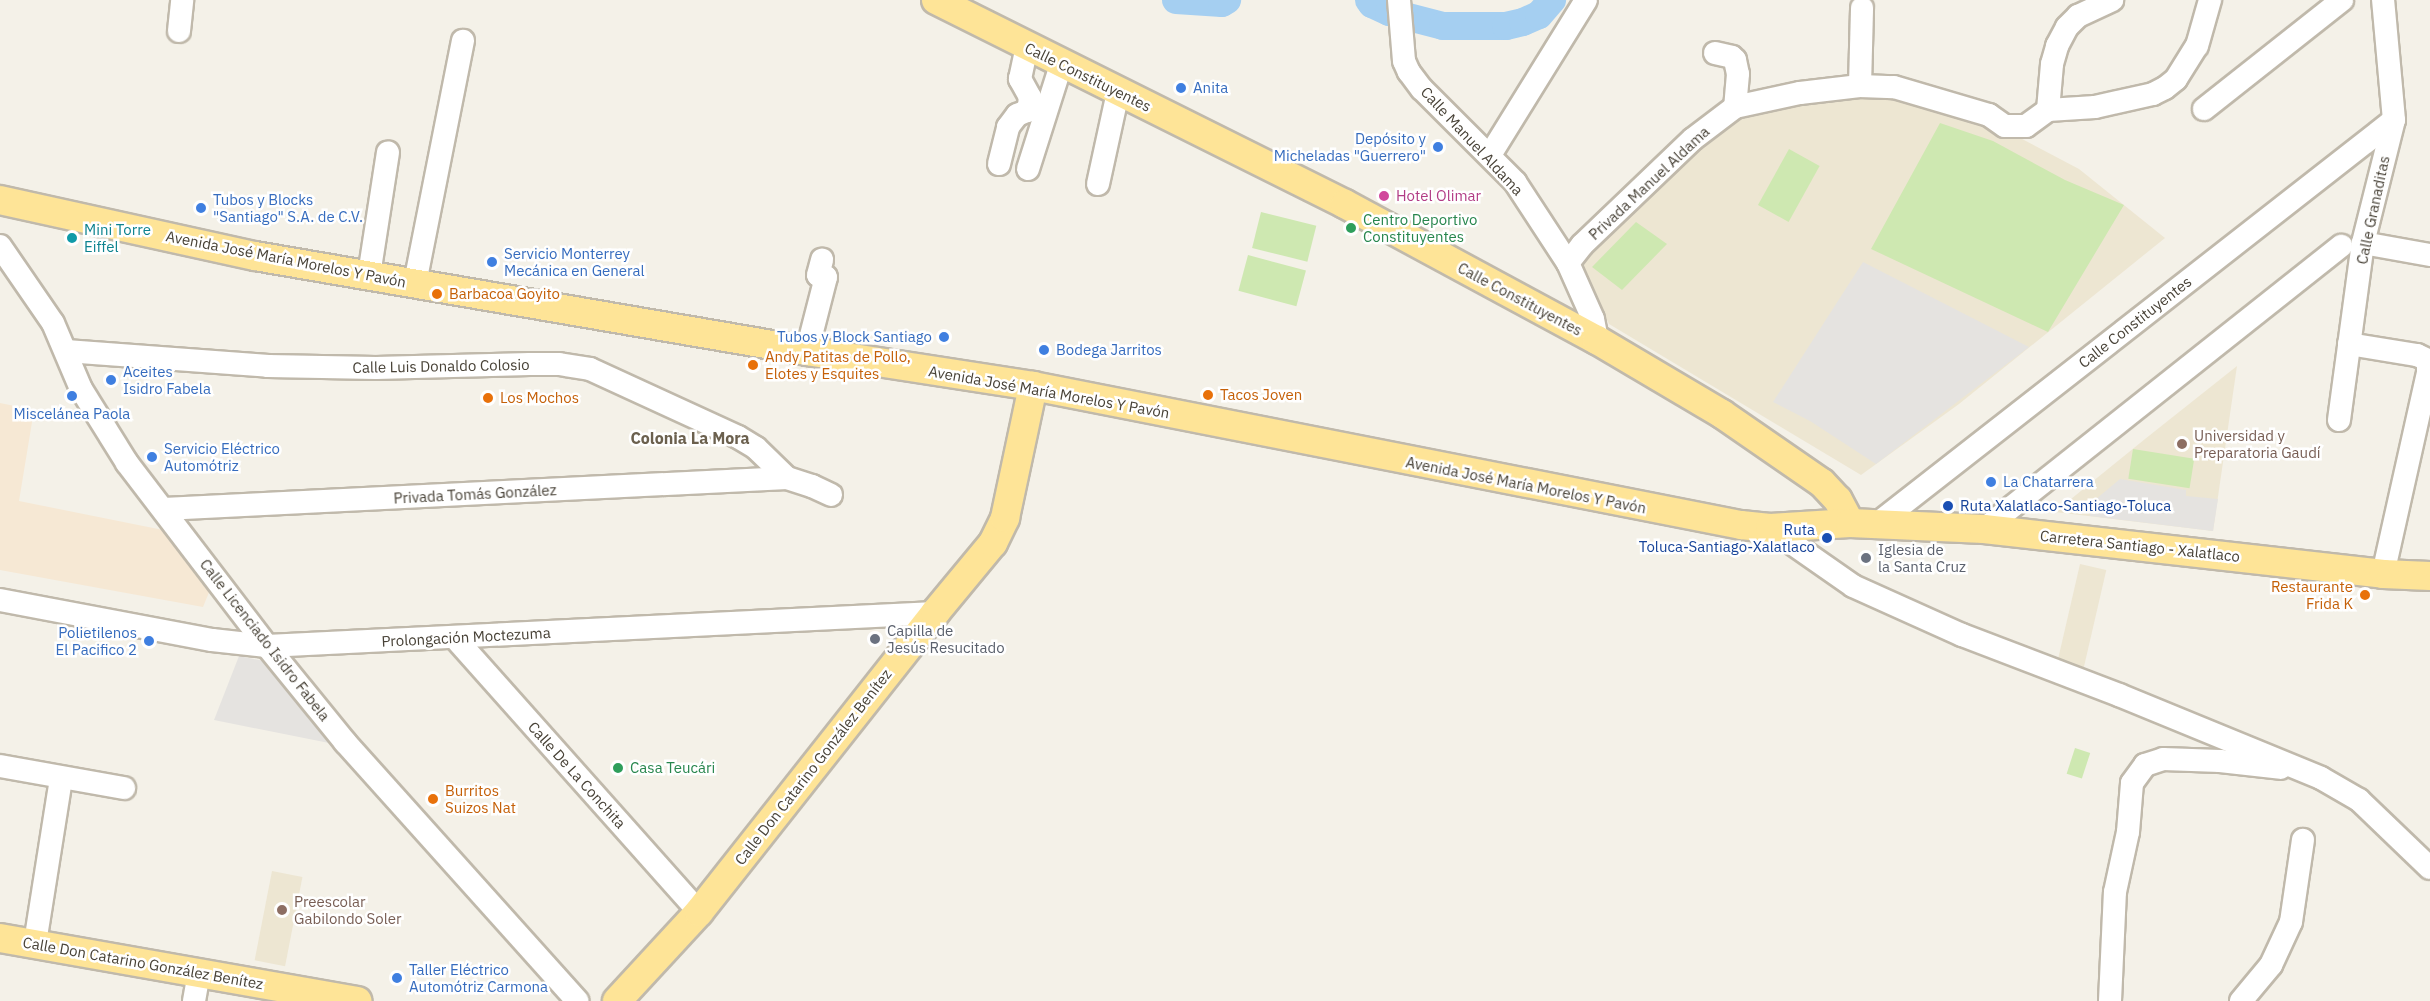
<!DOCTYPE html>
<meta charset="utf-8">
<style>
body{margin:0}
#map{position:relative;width:2430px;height:1001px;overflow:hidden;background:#f4f1e8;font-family:"IBM Plex Sans",sans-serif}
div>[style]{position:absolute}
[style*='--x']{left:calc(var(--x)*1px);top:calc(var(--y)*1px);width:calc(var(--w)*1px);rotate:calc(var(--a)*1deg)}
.commercial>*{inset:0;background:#f6e8d4}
.education>*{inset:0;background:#ede6d2;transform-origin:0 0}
.green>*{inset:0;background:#cee8b1;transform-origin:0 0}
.parking>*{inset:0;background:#e5e3e0}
.river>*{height:28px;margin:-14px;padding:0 14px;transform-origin:14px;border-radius:14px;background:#a5cff1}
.roads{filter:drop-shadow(2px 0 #c0b9ab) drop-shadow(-2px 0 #c0b9ab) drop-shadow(0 2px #c0b9ab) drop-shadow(0 -2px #c0b9ab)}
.minor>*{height:22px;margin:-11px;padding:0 11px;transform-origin:11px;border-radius:11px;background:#fff}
.major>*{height:28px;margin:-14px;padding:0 14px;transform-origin:14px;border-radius:14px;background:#fee497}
.dots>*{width:16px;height:16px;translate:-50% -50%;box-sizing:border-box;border:3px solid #fff;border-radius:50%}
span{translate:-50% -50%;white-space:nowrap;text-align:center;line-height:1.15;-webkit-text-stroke:5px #fff;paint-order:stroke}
.street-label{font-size:15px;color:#484237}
.shop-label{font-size:15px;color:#366cbe}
.left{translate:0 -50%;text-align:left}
.right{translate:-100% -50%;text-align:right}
.hotel-label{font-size:15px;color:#b23c85}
.leisure-label{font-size:15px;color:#27864d}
.culture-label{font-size:15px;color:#0d838f}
.food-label{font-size:15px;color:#c56008}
.education-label{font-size:15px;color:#785e54}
.transit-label{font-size:15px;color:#164399}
.worship-label{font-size:15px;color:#5b616d}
.neighbourhood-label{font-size:16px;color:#6b604e;font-weight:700}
</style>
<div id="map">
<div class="commercial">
<i style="clip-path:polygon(0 403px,34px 410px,19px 501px,173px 532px,210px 590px,203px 607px,0 570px)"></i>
</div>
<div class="education">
<i style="clip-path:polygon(1904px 89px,1990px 122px,2079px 169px,2165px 238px,1959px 404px,1861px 475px,1609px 324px,1578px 261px,1735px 107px)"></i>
<i style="clip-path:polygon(2237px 366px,2213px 531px,2055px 512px,2145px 439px)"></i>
<i style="left:2080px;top:564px;width:27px;height:108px;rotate:13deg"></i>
<i style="left:272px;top:871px;width:31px;height:91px;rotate:11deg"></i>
</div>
<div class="green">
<i style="clip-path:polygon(1940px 123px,1993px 141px,2065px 180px,2124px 205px,2048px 332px,1871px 249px)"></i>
<i style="left:1789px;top:149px;width:35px;height:64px;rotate:29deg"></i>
<i style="left:1261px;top:212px;width:57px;height:37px;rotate:14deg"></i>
<i style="clip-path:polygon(1636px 222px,1667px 244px,1622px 290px,1592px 267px)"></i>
<i style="left:1248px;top:255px;width:60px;height:37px;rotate:15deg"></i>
<i style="left:2133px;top:449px;width:62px;height:30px;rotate:9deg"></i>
<i style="left:2075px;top:748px;width:16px;height:27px;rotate:18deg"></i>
</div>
<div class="parking">
<i style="clip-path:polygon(1863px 262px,2029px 347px,1876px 464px,1810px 421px,1773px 402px)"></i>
<i style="clip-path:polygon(2120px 479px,2186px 490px,2186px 496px,2218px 499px,2213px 531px,2090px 516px,2089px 505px)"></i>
<i style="clip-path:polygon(239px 656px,274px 663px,339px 745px,214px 720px)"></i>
</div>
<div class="river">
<i style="--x:1176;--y:0;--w:46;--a:3.7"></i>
<i style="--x:1222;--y:3;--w:6;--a:-31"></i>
<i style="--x:1369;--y:0;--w:5;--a:53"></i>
<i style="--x:1372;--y:4;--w:19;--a:25"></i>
<i style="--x:1389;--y:12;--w:56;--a:14.5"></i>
<i style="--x:1443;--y:26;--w:63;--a:0"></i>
<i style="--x:1506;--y:26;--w:17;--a:-13"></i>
<i style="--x:1523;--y:22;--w:17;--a:-24"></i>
<i style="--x:1539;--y:15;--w:20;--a:-49"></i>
</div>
<div class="roads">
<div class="minor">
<i style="--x:1399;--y:0;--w:61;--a:85.3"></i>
<i style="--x:1404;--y:61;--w:12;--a:66"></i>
<i style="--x:1409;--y:72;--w:21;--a:53"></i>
<i style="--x:1422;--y:89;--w:132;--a:45"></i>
<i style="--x:1515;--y:182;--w:97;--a:56.8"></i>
<i style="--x:1568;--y:263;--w:61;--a:65.9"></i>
<i style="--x:1593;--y:319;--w:21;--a:79"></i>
<i style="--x:179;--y:31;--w:31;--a:-84"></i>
<i style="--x:1715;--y:53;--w:17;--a:13"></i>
<i style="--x:1732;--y:57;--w:4;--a:45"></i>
<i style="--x:1735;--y:60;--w:14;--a:78"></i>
<i style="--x:1738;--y:74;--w:33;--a:95"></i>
<i style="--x:1860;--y:86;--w:78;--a:-88.5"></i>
<i style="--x:2204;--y:109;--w:176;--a:-38.3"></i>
<i style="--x:2048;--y:110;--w:46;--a:-85"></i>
<i style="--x:2052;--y:64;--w:19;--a:-74"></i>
<i style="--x:2057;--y:46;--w:21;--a:-62"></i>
<i style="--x:2067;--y:27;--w:16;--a:-45"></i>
<i style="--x:2078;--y:16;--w:38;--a:-25"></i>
<i style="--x:1490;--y:155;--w:182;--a:-58.2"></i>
<i style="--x:999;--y:164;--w:38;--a:-76"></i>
<i style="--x:1008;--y:127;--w:15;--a:-53"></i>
<i style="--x:1017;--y:115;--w:11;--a:-22"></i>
<i style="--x:1027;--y:111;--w:5;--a:-68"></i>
<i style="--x:1029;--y:106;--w:9;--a:-84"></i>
<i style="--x:1030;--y:97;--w:21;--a:-119"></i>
<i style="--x:1020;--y:79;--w:34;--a:-78"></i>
<i style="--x:1028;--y:169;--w:109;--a:-72.4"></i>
<i style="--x:1098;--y:184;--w:94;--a:-77.7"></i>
<i style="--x:2363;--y:243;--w:68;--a:10.2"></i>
<i style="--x:0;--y:246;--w:93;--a:55.5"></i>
<i style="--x:53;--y:323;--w:72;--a:67"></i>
<i style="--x:81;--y:389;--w:87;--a:58.1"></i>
<i style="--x:127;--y:463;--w:230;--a:52.6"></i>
<i style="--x:267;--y:646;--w:124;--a:50.9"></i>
<i style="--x:345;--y:742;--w:348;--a:48.1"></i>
<i style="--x:1568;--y:263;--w:23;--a:-52"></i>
<i style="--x:1582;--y:245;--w:153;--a:-43.7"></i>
<i style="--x:1693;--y:139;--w:53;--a:-37.3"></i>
<i style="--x:1735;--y:107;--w:66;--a:-12.2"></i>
<i style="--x:1800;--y:93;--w:60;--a:-6.7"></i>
<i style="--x:1860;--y:86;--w:34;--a:2"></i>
<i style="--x:1894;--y:87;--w:99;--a:16.4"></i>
<i style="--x:1989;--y:115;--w:19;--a:35"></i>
<i style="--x:2005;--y:126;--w:21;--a:0"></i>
<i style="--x:2026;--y:126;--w:27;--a:-36"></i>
<i style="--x:2048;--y:110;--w:47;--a:-3.7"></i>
<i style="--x:2095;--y:107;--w:59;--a:-12.6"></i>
<i style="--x:2153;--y:94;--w:13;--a:-27"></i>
<i style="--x:2165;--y:88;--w:14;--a:-39"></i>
<i style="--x:2176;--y:79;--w:39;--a:-58"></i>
<i style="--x:2197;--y:46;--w:48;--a:-74.2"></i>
<i style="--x:369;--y:275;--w:124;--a:-81.2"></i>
<i style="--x:415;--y:283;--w:247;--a:-78.8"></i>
<i style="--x:2349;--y:344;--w:69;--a:9.2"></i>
<i style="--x:2417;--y:355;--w:14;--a:25"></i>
<i style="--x:66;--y:351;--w:203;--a:4.2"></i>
<i style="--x:268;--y:366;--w:108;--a:1.1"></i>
<i style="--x:376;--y:368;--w:154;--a:-1.5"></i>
<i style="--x:530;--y:364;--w:29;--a:0"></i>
<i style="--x:559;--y:364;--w:31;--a:9"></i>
<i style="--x:590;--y:369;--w:163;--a:24.7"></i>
<i style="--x:738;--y:437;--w:21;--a:31"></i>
<i style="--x:756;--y:448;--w:43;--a:44.1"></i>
<i style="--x:807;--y:351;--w:76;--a:-75.6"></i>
<i style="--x:826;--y:277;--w:8;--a:-166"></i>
<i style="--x:818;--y:275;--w:16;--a:-75"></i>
<i style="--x:2339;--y:420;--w:179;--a:-82.3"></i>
<i style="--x:2363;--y:243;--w:127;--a:-75.9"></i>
<i style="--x:2394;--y:120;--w:121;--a:-95.2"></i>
<i style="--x:164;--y:509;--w:624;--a:-2.85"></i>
<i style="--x:787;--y:478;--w:26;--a:18"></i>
<i style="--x:812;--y:486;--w:21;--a:25"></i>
<i style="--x:1877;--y:524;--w:656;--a:-38.01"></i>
<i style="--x:1770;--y:528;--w:101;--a:34.9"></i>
<i style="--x:1853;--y:586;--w:120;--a:24.2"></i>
<i style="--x:1962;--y:635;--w:168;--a:20.9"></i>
<i style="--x:2119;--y:695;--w:218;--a:22.3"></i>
<i style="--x:2321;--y:778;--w:44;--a:30.1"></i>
<i style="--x:2359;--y:800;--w:98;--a:43.8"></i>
<i style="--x:1984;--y:529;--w:456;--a:-38.4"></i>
<i style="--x:2383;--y:574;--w:206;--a:-77.4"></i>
<i style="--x:2428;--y:373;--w:12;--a:-90"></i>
<i style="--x:0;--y:600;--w:216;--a:10.7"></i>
<i style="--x:212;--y:640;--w:55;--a:6.2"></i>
<i style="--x:267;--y:646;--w:669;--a:-2.83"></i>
<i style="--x:455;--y:638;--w:367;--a:48.3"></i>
<i style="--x:0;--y:766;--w:126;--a:10.1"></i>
<i style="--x:35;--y:943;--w:167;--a:-81"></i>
<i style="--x:194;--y:1001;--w:27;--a:-80"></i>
<i style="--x:2110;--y:1001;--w:109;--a:-87.4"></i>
<i style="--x:2115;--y:892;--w:61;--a:-77.8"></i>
<i style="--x:2128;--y:832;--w:49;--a:-85.3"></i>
<i style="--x:2132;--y:783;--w:22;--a:-54"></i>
<i style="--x:2145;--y:765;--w:19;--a:-18"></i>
<i style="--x:2163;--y:759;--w:57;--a:2"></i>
<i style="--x:2220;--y:761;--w:61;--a:6.5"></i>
<i style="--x:2241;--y:1001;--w:47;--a:-50.2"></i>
<i style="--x:2271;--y:965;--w:47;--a:-65.1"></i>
<i style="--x:2291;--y:922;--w:83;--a:-81.7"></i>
</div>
<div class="major">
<i style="--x:936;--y:0;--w:457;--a:26.5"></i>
<i style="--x:1345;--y:204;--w:286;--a:28.4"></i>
<i style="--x:1597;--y:340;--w:145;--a:30.6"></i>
<i style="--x:1722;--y:414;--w:121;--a:34.6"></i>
<i style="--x:1822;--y:483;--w:23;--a:47"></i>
<i style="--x:1838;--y:500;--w:26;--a:62"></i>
<i style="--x:0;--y:200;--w:261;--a:12.4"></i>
<i style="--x:255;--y:256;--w:560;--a:9.77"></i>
<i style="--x:807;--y:351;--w:229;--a:8.8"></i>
<i style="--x:1033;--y:386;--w:722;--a:11.11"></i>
<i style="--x:1741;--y:525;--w:29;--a:6"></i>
<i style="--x:1770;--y:528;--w:80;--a:-3.6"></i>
<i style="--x:1850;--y:523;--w:134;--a:2.6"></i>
<i style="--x:1984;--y:529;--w:402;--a:6.4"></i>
<i style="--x:2383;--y:574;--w:47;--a:2.4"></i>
<i style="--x:0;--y:938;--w:363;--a:10"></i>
<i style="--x:617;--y:1001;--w:121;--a:-47.3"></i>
<i style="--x:699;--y:912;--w:381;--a:-51.7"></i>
<i style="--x:935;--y:613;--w:91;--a:-50.4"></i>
<i style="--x:993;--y:543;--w:28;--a:-64"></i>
<i style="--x:1005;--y:518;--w:135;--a:-78"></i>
</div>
</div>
<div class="dots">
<i style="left:1181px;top:88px;background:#3f7fe0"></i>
<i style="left:1438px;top:147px;background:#3f7fe0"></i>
<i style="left:1384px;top:196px;background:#d1479c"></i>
<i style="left:201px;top:208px;background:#3f7fe0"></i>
<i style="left:1351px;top:228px;background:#2e9e5b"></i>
<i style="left:72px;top:238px;background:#0f9aa8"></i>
<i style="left:492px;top:262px;background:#3f7fe0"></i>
<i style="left:437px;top:294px;background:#e8710a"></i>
<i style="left:944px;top:337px;background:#3f7fe0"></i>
<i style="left:1044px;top:350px;background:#3f7fe0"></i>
<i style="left:753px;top:365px;background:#e8710a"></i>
<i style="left:111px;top:380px;background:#3f7fe0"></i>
<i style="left:1208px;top:395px;background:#e8710a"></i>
<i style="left:72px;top:396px;background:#3f7fe0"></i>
<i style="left:488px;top:398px;background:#e8710a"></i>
<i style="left:2182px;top:444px;background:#8d6e63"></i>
<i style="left:152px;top:457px;background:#3f7fe0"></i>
<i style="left:1991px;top:482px;background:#3f7fe0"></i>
<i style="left:1948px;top:506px;background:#1a4fb4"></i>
<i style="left:1827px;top:538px;background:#1a4fb4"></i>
<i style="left:1866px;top:558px;background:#6b7280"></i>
<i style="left:2365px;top:595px;background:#e8710a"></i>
<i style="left:875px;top:639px;background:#6b7280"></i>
<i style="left:149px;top:641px;background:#3f7fe0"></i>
<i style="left:618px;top:768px;background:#2e9e5b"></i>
<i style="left:433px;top:799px;background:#e8710a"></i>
<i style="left:282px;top:910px;background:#8d6e63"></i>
<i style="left:397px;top:978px;background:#3f7fe0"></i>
</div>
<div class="street-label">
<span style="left:1088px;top:77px;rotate:26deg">Calle Constituyentes</span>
<span style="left:1472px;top:141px;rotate:47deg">Calle Manuel Aldama</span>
<span style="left:1649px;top:183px;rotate:-43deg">Privada Manuel Aldama</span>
<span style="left:2373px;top:210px;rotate:-78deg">Calle Granaditas</span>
<span style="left:286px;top:259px;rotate:11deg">Avenida José María Morelos Y Pavón</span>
<span style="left:1520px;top:299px;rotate:28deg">Calle Constituyentes</span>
<span style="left:2135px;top:322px;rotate:-38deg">Calle Constituyentes</span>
<span style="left:441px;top:366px;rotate:-1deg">Calle Luis Donaldo Colosio</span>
<span style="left:1049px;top:392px;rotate:10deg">Avenida José María Morelos Y Pavón</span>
<span style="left:1526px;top:485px;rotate:11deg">Avenida José María Morelos Y Pavón</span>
<span style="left:475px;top:494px;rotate:-3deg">Privada Tomás González</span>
<span style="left:2140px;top:546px;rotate:6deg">Carretera Santiago - Xalatlaco</span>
<span style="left:466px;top:637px;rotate:-3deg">Prolongación Moctezuma</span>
<span style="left:265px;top:640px;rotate:52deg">Calle Licenciado Isidro Fabela</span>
<span style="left:813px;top:767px;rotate:-52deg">Calle Don Catarino González Benítez</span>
<span style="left:577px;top:775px;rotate:48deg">Calle De La Conchita</span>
<span style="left:143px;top:963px;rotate:10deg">Calle Don Catarino González Benítez</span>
</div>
<div class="shop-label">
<span class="left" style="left:1193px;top:88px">Anita</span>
<span class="right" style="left:1426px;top:147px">Depósito y<br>Micheladas "Guerrero"</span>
<span class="left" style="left:213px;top:208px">Tubos y Blocks<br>"Santiago" S.A. de C.V.</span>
<span class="left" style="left:504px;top:262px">Servicio Monterrey<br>Mecánica en General</span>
<span class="right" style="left:932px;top:337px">Tubos y Block Santiago</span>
<span class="left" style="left:1056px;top:350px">Bodega Jarritos</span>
<span class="left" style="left:123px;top:380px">Aceites<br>Isidro Fabela</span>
<span style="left:72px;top:414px">Miscelánea Paola</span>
<span class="left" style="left:164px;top:457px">Servicio Eléctrico<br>Automótriz</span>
<span class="left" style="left:2003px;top:482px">La Chatarrera</span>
<span class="right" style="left:137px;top:641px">Polietilenos<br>El Pacifico 2</span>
<span class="left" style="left:409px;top:978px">Taller Eléctrico<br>Automótriz Carmona</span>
</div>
<div class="hotel-label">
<span class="left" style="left:1396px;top:196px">Hotel Olimar</span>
</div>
<div class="leisure-label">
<span class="left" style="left:1363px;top:228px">Centro Deportivo<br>Constituyentes</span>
<span class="left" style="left:630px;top:768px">Casa Teucári</span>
</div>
<div class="culture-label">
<span class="left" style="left:84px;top:238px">Mini Torre<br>Eiffel</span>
</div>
<div class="food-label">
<span class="left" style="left:449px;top:294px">Barbacoa Goyito</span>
<span class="left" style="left:765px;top:365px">Andy Patitas de Pollo,<br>Elotes y Esquites</span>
<span class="left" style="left:1220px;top:395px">Tacos Joven</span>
<span class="left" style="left:500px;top:398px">Los Mochos</span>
<span class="right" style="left:2353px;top:595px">Restaurante<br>Frida K</span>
<span class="left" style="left:445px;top:799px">Burritos<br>Suizos Nat</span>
</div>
<div class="education-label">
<span class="left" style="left:2194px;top:444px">Universidad y<br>Preparatoria Gaudí</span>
<span class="left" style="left:294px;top:910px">Preescolar<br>Gabilondo Soler</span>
</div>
<div class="transit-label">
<span class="left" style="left:1960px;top:506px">Ruta Xalatlaco-Santiago-Toluca</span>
<span class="right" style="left:1815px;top:538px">Ruta<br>Toluca-Santiago-Xalatlaco</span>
</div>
<div class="worship-label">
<span class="left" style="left:1878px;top:558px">Iglesia de<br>la Santa Cruz</span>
<span class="left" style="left:887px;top:639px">Capilla de<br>Jesús Resucitado</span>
</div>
<div class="neighbourhood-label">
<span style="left:690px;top:438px">Colonia La Mora</span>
</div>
</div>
